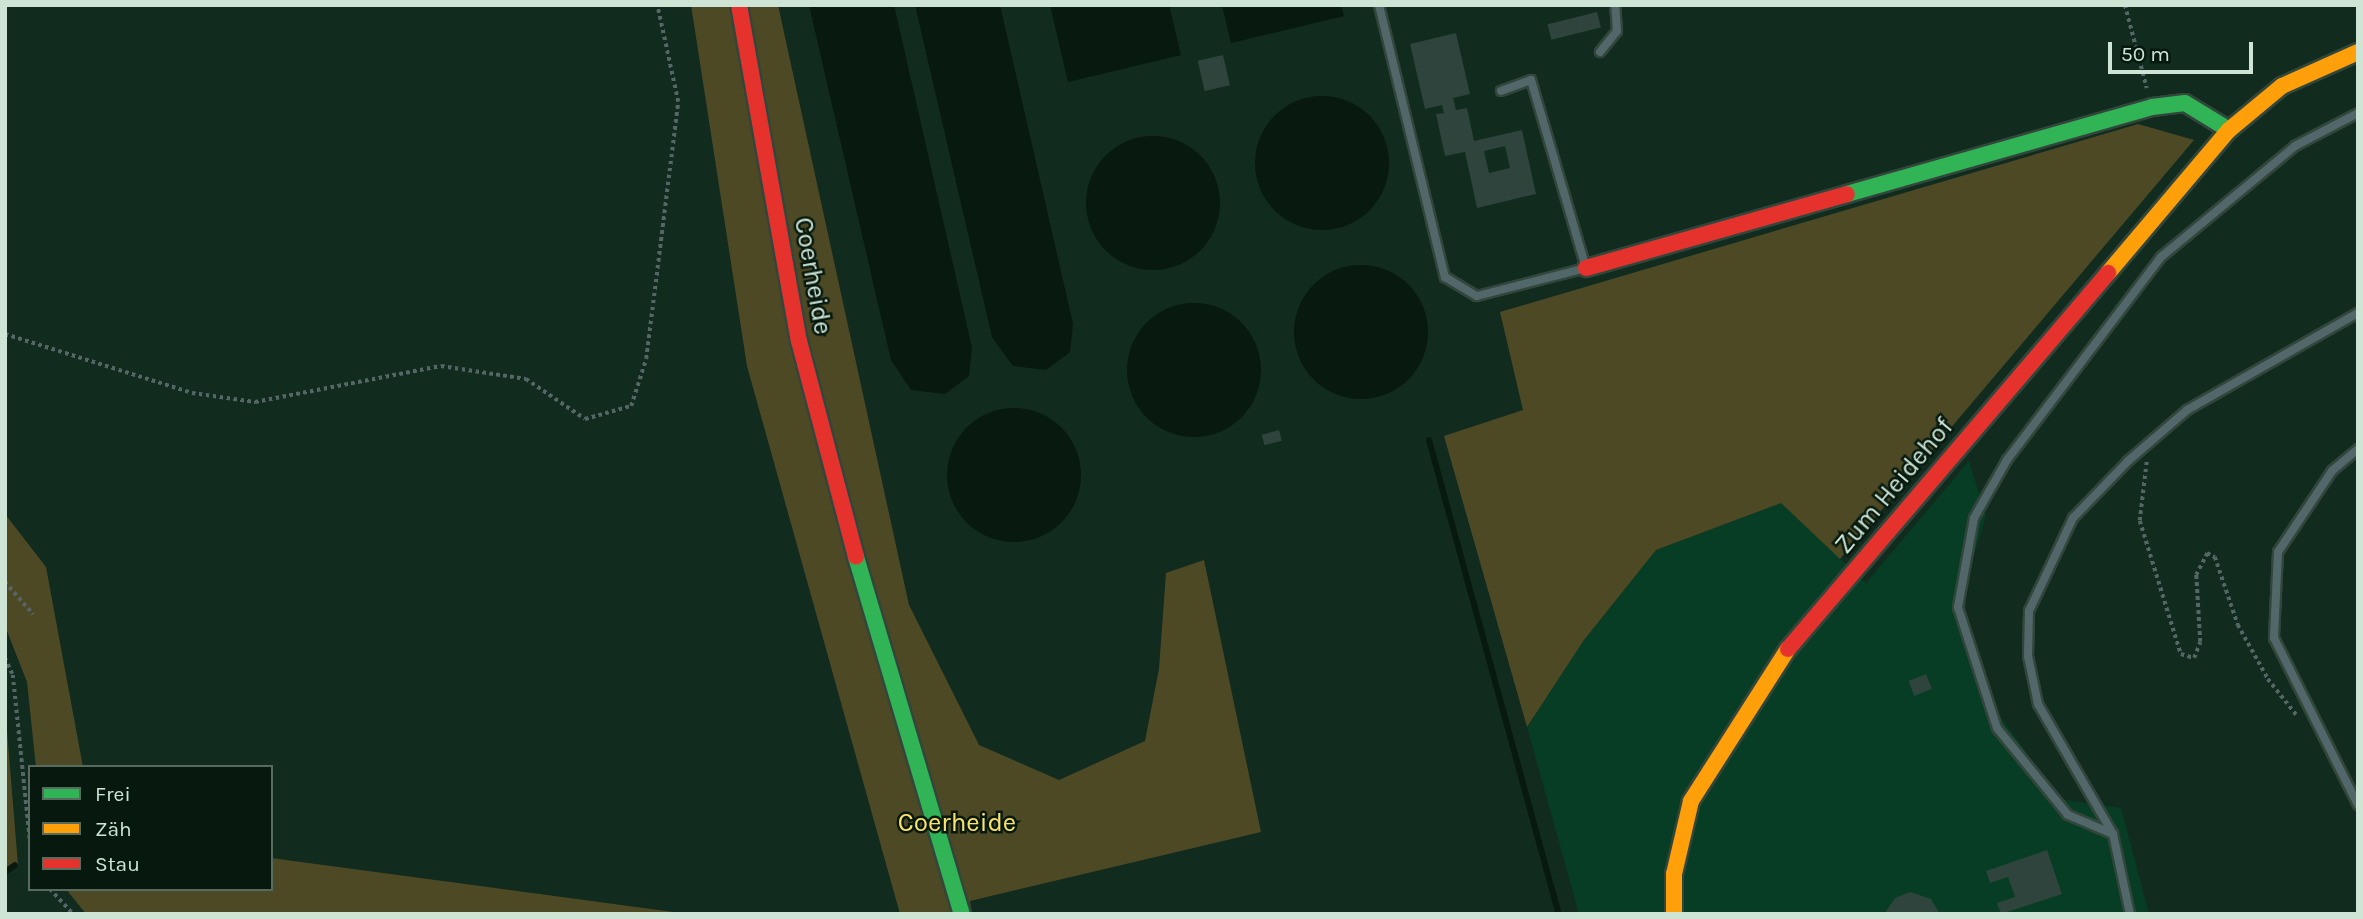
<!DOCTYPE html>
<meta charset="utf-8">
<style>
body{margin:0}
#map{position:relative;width:2363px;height:919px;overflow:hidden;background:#112b1e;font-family:Karla,sans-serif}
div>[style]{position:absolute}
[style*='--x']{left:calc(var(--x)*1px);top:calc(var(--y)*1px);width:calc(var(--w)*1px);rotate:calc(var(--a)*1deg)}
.built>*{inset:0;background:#063d24}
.green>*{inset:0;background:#4e4925}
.water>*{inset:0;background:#08190f}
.round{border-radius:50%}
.stream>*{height:6px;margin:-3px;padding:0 3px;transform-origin:3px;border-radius:3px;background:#08190f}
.building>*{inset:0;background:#2e443c;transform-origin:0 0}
.path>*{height:3.5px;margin-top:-1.75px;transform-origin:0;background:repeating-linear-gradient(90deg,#546766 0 3.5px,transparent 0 7px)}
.roads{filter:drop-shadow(2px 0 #32463b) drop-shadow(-2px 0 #32463b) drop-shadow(0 2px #32463b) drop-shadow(0 -2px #32463b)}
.lane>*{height:8px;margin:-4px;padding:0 4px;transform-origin:4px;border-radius:4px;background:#52676a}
.fast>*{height:16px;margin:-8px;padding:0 8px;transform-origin:8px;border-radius:8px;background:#30b455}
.slow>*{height:16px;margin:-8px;padding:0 8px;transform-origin:8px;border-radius:8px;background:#ff9f0a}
.jam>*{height:16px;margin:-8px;padding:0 8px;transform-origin:8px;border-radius:8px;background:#e5322d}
span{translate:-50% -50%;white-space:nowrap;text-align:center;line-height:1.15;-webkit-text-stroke:5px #07190f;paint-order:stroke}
.street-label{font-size:26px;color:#cee5d6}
.park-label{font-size:26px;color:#fce268}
.frame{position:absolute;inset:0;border:7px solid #cee5d6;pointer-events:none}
.legend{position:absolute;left:28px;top:765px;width:245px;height:126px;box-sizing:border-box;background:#07190f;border:2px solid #576b5f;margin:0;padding:9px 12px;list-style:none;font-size:21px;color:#cee5d6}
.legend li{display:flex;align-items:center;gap:14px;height:35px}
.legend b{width:35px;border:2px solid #576b5f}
.scale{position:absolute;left:2108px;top:42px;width:145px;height:32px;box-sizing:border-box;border:4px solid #cee5d6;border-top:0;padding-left:9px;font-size:21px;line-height:24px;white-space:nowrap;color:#cee5d6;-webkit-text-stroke:5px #07190f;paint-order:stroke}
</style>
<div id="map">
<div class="built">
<i style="clip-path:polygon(1969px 461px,1986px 516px,1967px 578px,1965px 616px,1986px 696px,2059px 799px,2121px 808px,2149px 914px,1579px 914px,1527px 727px,1584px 640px,1656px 550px,1781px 503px,1866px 583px)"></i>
</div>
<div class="green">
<i style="clip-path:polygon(691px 5px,778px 5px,909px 605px,979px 745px,1059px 780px,1145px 741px,1159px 669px,1166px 573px,1204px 560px,1261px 832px,970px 901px,972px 914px,900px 914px,747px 366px)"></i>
<i style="clip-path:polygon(2138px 124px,2194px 140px,1840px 559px,1781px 503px,1656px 550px,1584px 640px,1527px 727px,1444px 436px,1523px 410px,1500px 312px)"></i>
<i style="clip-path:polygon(5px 514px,46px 567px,83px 767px,36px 767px,27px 682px,5px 626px)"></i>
<i style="clip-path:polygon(5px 706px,18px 865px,5px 868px)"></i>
<i style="clip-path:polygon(271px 858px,688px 914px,86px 914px,66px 889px,271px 889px)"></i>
</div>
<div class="water">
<i style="clip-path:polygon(809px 5px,894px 5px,972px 348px,969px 376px,945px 394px,911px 390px,891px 360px)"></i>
<i style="clip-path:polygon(915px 5px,1000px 5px,1073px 324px,1070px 352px,1046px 370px,1013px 366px,992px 337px)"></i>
<i style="clip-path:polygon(1050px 5px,1169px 5px,1181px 55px,1068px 82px)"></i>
<i style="clip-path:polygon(1222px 5px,1341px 5px,1344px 16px,1231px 43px)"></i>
<i class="round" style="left:1255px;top:96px;width:134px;height:134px"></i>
<i class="round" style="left:1086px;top:136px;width:134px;height:134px"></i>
<i class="round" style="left:1294px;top:265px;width:134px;height:134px"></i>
<i class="round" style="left:1127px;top:303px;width:134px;height:134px"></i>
<i class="round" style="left:947px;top:408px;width:134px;height:134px"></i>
</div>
<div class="stream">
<i style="--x:1429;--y:440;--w:492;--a:74.7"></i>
<i style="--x:5;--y:872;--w:12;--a:-35"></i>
</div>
<div class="building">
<i style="left:1597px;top:12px;width:16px;height:51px;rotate:76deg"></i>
<i style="clip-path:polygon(evenodd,1456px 33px,1470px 94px,1453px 98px,1456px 110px,1467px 108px,1474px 141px,1522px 130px,1536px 194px,1477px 208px,1465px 152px,1445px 156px,1436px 114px,1444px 113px,1442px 105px,1425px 109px,1410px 44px,1456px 33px,1505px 146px,1510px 168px,1489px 173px,1484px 151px,1505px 146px)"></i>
<i style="left:1223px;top:55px;width:31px;height:26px;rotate:77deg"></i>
<i style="left:1279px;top:430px;width:11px;height:18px;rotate:75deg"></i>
<i style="left:1926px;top:674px;width:16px;height:19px;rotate:68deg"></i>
<i style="clip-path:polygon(2047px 850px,2062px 894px,2001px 914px,1997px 903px,2015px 897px,2008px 877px,1990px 883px,1986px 871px)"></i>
<i style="clip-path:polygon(1910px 892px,1931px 899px,1940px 914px,1884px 914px,1895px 898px)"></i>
</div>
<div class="path">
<i style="--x:2125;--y:5;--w:86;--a:75.2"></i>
<i style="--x:5;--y:334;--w:196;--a:17.5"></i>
<i style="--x:192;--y:393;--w:64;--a:8.1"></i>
<i style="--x:255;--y:402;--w:189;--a:-11"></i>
<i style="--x:441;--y:366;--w:86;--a:8.7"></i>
<i style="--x:526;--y:379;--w:71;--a:34.1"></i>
<i style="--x:585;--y:419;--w:48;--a:-15.8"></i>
<i style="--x:631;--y:406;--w:49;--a:-72.3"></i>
<i style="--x:646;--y:359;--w:259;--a:-82.9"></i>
<i style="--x:678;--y:102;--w:99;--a:-102.2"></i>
<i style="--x:2147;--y:462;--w:59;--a:96.8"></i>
<i style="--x:2140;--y:521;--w:139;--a:72.9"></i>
<i style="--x:2181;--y:654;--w:14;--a:17"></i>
<i style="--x:2194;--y:658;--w:17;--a:-69"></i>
<i style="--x:2200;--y:642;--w:67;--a:-93.4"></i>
<i style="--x:2196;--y:575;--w:25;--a:-63"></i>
<i style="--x:2207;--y:553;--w:9;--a:27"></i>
<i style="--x:2215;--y:557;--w:72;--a:71.3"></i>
<i style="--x:2238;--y:625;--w:62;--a:60.9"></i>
<i style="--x:2268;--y:679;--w:48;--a:51.7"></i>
<i style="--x:5;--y:582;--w:43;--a:48.8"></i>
<i style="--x:5;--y:658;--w:19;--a:65"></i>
<i style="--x:13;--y:675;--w:166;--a:84.1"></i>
<i style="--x:50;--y:889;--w:34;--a:47"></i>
</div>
<div class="roads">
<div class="lane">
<i style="--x:1379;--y:5;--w:280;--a:76.4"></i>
<i style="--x:1445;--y:277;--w:37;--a:31"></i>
<i style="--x:1477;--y:296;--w:113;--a:-14.4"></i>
<i style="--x:1586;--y:268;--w:196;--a:-106.3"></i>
<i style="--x:1531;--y:80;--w:32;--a:160"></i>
<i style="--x:1600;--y:52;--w:27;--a:-51"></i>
<i style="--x:1617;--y:31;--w:26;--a:-94"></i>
<i style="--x:2358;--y:449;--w:34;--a:140"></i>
<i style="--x:2332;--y:471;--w:97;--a:123.7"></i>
<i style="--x:2278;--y:552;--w:86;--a:92.7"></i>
<i style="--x:2274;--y:638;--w:187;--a:63.3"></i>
<i style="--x:2113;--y:834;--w:49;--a:-157.1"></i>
<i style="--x:2068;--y:815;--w:112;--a:-129.2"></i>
<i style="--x:1997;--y:728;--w:127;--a:-107.9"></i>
<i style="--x:1958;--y:607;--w:90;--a:-79.8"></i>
<i style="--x:1974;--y:518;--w:67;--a:-60.4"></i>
<i style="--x:2007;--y:460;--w:255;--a:-52.8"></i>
<i style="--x:2161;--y:257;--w:174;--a:-39.6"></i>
<i style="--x:2295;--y:146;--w:71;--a:-27.6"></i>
<i style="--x:2130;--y:914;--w:82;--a:-102"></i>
<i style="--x:2113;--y:834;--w:150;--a:-120"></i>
<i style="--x:2038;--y:704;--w:49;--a:-101.8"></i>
<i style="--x:2028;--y:656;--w:45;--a:-88.7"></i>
<i style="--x:2029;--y:611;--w:103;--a:-64.7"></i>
<i style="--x:2073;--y:518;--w:79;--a:-46"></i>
<i style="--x:2128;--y:461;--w:78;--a:-40.8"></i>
<i style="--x:2187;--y:410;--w:197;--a:-29.6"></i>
</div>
<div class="fast">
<i style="--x:1847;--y:194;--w:317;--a:-15.9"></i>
<i style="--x:2152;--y:107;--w:33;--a:-7"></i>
<i style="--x:2185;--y:103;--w:52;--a:31.5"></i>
<i style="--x:856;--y:557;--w:372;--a:73.5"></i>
</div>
<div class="slow">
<i style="--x:2108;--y:273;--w:187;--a:-49.8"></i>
<i style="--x:2229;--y:130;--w:69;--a:-39.7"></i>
<i style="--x:2282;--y:86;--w:83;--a:-24.1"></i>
<i style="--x:1674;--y:914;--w:40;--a:-90"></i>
<i style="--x:1674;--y:874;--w:75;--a:-76.9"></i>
<i style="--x:1691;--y:801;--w:180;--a:-57.5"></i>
</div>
<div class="jam">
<i style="--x:739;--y:5;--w:341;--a:79.9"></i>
<i style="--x:799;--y:341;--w:223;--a:75.2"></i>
<i style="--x:1586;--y:268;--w:271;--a:-15.8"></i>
<i style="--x:1788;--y:649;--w:494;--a:-49.6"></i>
</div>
</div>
<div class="street-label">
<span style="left:813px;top:276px;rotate:80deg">Coerheide</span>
<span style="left:1894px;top:486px;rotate:-50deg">Zum Heidehof</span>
</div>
<div class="park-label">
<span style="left:957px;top:823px">Coerheide</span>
</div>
<div class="frame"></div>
<ul class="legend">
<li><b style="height:9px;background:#30b455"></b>Frei</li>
<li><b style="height:9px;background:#ff9f0a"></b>Zäh</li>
<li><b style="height:9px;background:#e5322d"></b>Stau</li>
</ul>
<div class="scale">50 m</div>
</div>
